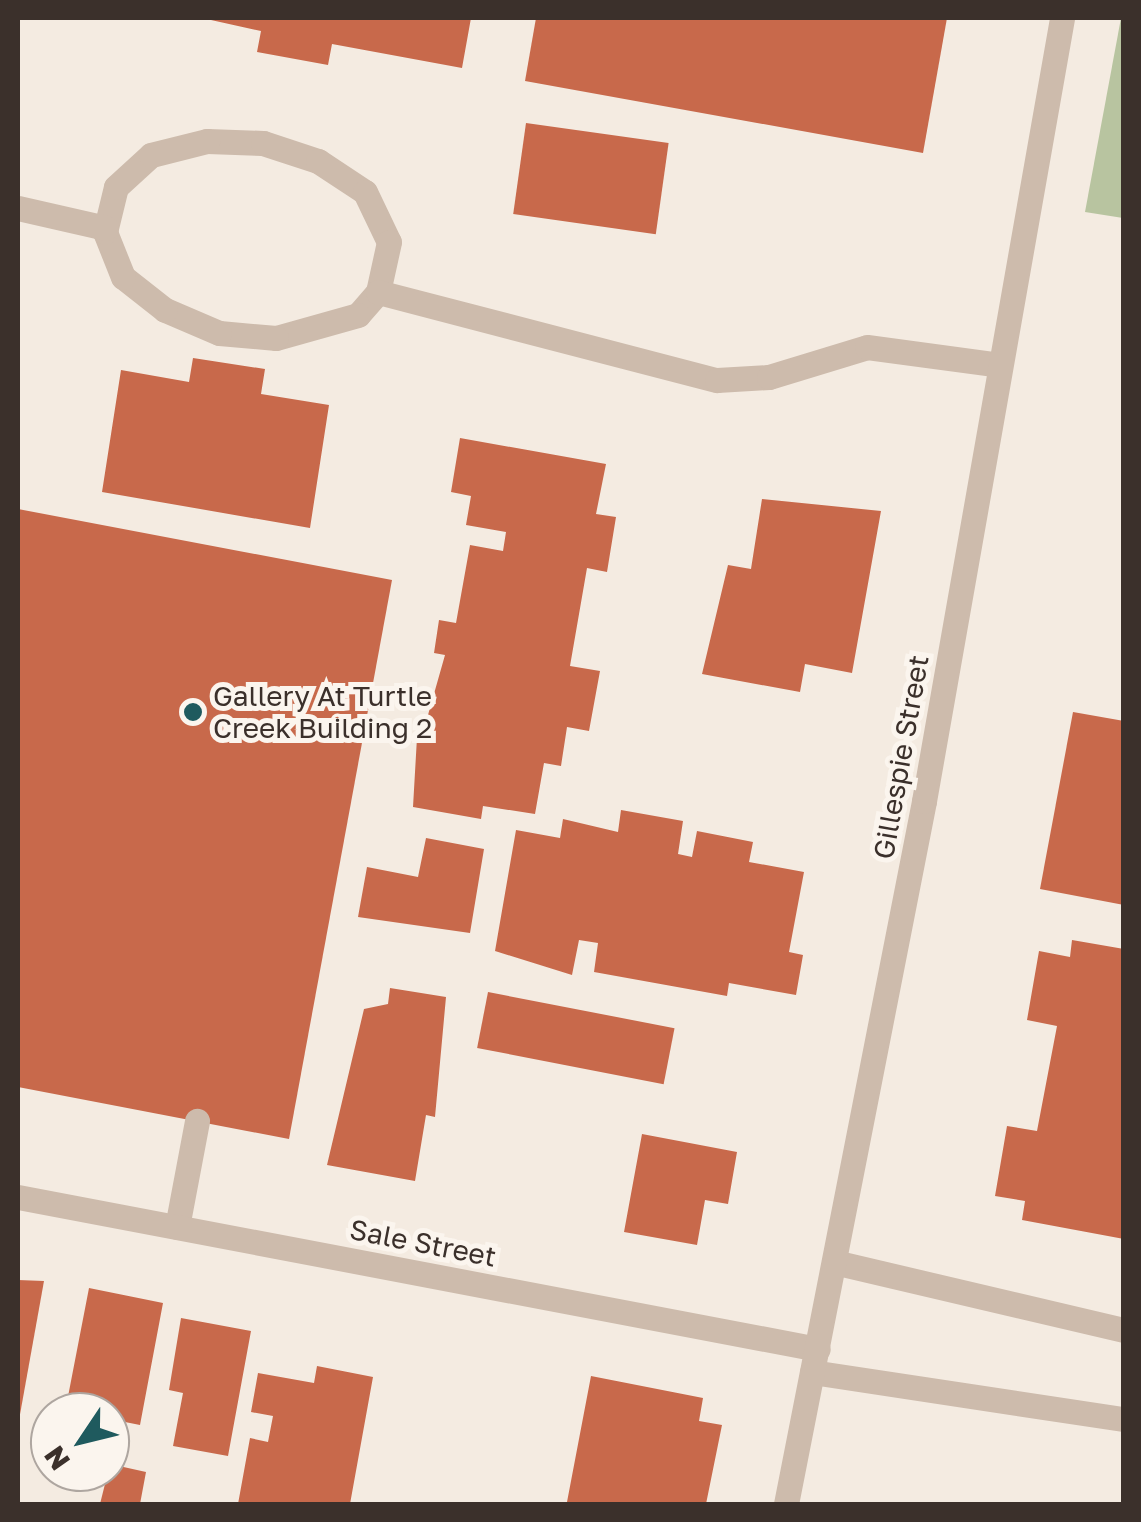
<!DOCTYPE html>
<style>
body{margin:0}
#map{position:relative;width:1141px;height:1522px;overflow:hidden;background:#f4ebe1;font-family:"Golos Text",sans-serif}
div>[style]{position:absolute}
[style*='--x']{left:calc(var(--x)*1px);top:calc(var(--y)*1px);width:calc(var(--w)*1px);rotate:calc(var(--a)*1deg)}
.green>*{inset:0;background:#b8c4a0}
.building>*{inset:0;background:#c8694b;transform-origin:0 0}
.service>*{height:25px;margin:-12.5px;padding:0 12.5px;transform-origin:12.5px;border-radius:12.5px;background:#cdbbac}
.minor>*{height:25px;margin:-12.5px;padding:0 12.5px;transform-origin:12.5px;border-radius:12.5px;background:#cdbbac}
.dots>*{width:28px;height:28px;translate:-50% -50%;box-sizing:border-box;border:5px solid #fbf5ee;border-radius:50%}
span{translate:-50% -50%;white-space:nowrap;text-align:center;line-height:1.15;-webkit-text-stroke:10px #fbf5ee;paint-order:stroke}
.poi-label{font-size:28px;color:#3b302b}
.left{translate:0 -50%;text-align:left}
.street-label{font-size:28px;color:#3b302b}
.frame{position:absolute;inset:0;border:20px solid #3b302b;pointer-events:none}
.north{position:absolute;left:30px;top:1392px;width:100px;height:100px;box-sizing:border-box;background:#fbf5ee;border:2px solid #aea6a0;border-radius:50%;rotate:235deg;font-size:28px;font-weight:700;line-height:40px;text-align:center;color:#3b302b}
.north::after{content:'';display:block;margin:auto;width:35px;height:45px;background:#1f5a5e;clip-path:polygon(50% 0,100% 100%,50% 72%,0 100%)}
</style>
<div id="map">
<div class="green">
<i style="clip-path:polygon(1121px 18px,1124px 18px,1123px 218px,1085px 212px)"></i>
</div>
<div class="building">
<i style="clip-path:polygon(202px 18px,471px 18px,462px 68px,332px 44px,328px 65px,257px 52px,261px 31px)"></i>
<i style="clip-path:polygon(536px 18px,947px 18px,923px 153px,525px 81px)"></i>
<i style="left:526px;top:123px;width:144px;height:92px;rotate:8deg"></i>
<i style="clip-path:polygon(193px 358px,265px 369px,261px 394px,329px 405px,310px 528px,102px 492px,121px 370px,189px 382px)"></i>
<i style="clip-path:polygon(460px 438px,606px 464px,596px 514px,616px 517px,607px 572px,587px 568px,570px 666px,600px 671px,589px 731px,567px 727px,561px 766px,544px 763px,535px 814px,483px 806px,481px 819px,413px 807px,418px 720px,426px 722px,445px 655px,434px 653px,439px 620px,456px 623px,470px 545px,503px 551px,506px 532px,466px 525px,471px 496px,451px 492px)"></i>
<i style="clip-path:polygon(762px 499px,881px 511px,852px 673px,805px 664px,800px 692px,702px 674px,728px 565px,751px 569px)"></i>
<i style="clip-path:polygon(18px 509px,392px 580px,289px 1139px,18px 1087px)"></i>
<i style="clip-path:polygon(1073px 712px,1124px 721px,1124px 905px,1040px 889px)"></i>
<i style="clip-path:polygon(621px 810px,683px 821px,678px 854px,692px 857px,697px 831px,753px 842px,749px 862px,804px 872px,789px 952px,803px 955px,796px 995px,729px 983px,727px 996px,594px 972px,598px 943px,579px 940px,572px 975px,495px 951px,516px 830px,560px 838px,563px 819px,618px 832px)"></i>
<i style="clip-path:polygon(426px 838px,484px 849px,470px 933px,358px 917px,367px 867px,418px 877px)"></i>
<i style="clip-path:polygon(1072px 940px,1124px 949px,1124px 1239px,1022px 1220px,1025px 1201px,995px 1196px,1007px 1126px,1037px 1131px,1057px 1026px,1027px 1020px,1039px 951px,1070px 957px)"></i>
<i style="clip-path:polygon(390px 988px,446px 997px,435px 1117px,426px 1115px,415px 1181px,327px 1165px,364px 1009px,388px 1004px)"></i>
<i style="left:488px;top:992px;width:190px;height:57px;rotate:11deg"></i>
<i style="clip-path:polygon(642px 1134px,737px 1152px,728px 1204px,705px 1200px,697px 1245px,624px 1232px)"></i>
<i style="clip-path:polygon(18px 1280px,44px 1281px,19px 1420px,18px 1420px)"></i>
<i style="clip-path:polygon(89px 1288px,163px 1303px,140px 1425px,115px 1420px,112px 1435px,110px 1412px,65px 1412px)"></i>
<i style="clip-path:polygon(181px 1318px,251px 1331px,228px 1456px,173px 1446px,183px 1393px,169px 1390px)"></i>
<i style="clip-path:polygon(317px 1366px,373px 1377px,350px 1504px,238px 1504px,250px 1438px,268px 1442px,273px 1416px,251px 1412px,258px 1373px,314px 1383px)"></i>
<i style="clip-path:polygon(591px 1376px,703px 1398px,699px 1421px,722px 1425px,706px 1504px,567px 1502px)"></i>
<i style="clip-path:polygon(110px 1464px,146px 1472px,140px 1504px,100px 1504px)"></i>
</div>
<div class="service">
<i style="--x:207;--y:141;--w:56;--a:2"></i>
<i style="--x:263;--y:143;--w:58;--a:18.1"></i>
<i style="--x:318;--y:161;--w:56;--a:33.4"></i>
<i style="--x:365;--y:192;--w:55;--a:64.4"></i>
<i style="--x:389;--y:242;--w:51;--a:102.4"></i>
<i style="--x:378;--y:292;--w:30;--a:131"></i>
<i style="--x:358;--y:315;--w:85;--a:164.3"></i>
<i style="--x:276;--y:338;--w:57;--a:-175"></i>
<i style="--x:219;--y:333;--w:59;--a:-156.9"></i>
<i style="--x:165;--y:310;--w:53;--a:-141.8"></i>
<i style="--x:123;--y:277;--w:48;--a:-111.8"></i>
<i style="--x:105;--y:232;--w:46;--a:-76.3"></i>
<i style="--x:116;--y:187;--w:47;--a:-42.4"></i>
<i style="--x:151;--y:155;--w:58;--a:-14"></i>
<i style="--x:18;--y:208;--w:90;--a:12.8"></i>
<i style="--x:378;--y:292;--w:350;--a:14.6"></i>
<i style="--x:717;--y:380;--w:52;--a:-3.3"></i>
<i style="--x:769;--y:377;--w:102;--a:-17"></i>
<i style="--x:867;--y:347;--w:134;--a:7.7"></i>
<i style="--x:177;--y:1227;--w:108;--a:-79.3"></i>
<i style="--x:834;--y:1262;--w:298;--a:13.2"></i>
<i style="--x:812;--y:1372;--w:316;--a:8.6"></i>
</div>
<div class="minor">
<i style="--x:18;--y:1197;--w:814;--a:10.76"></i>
<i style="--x:786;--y:1504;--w:716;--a:-78.89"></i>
<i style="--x:924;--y:801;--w:795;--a:-80"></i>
</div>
<div class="dots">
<i style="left:193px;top:712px;background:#1f5a5e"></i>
</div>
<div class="poi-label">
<span class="left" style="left:213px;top:712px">Gallery At Turtle<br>Creek Building 2</span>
</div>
<div class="street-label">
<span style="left:901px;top:757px;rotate:-80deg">Gillespie Street</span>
<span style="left:423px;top:1243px;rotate:11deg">Sale Street</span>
</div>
<div class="frame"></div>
<div class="north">N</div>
</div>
